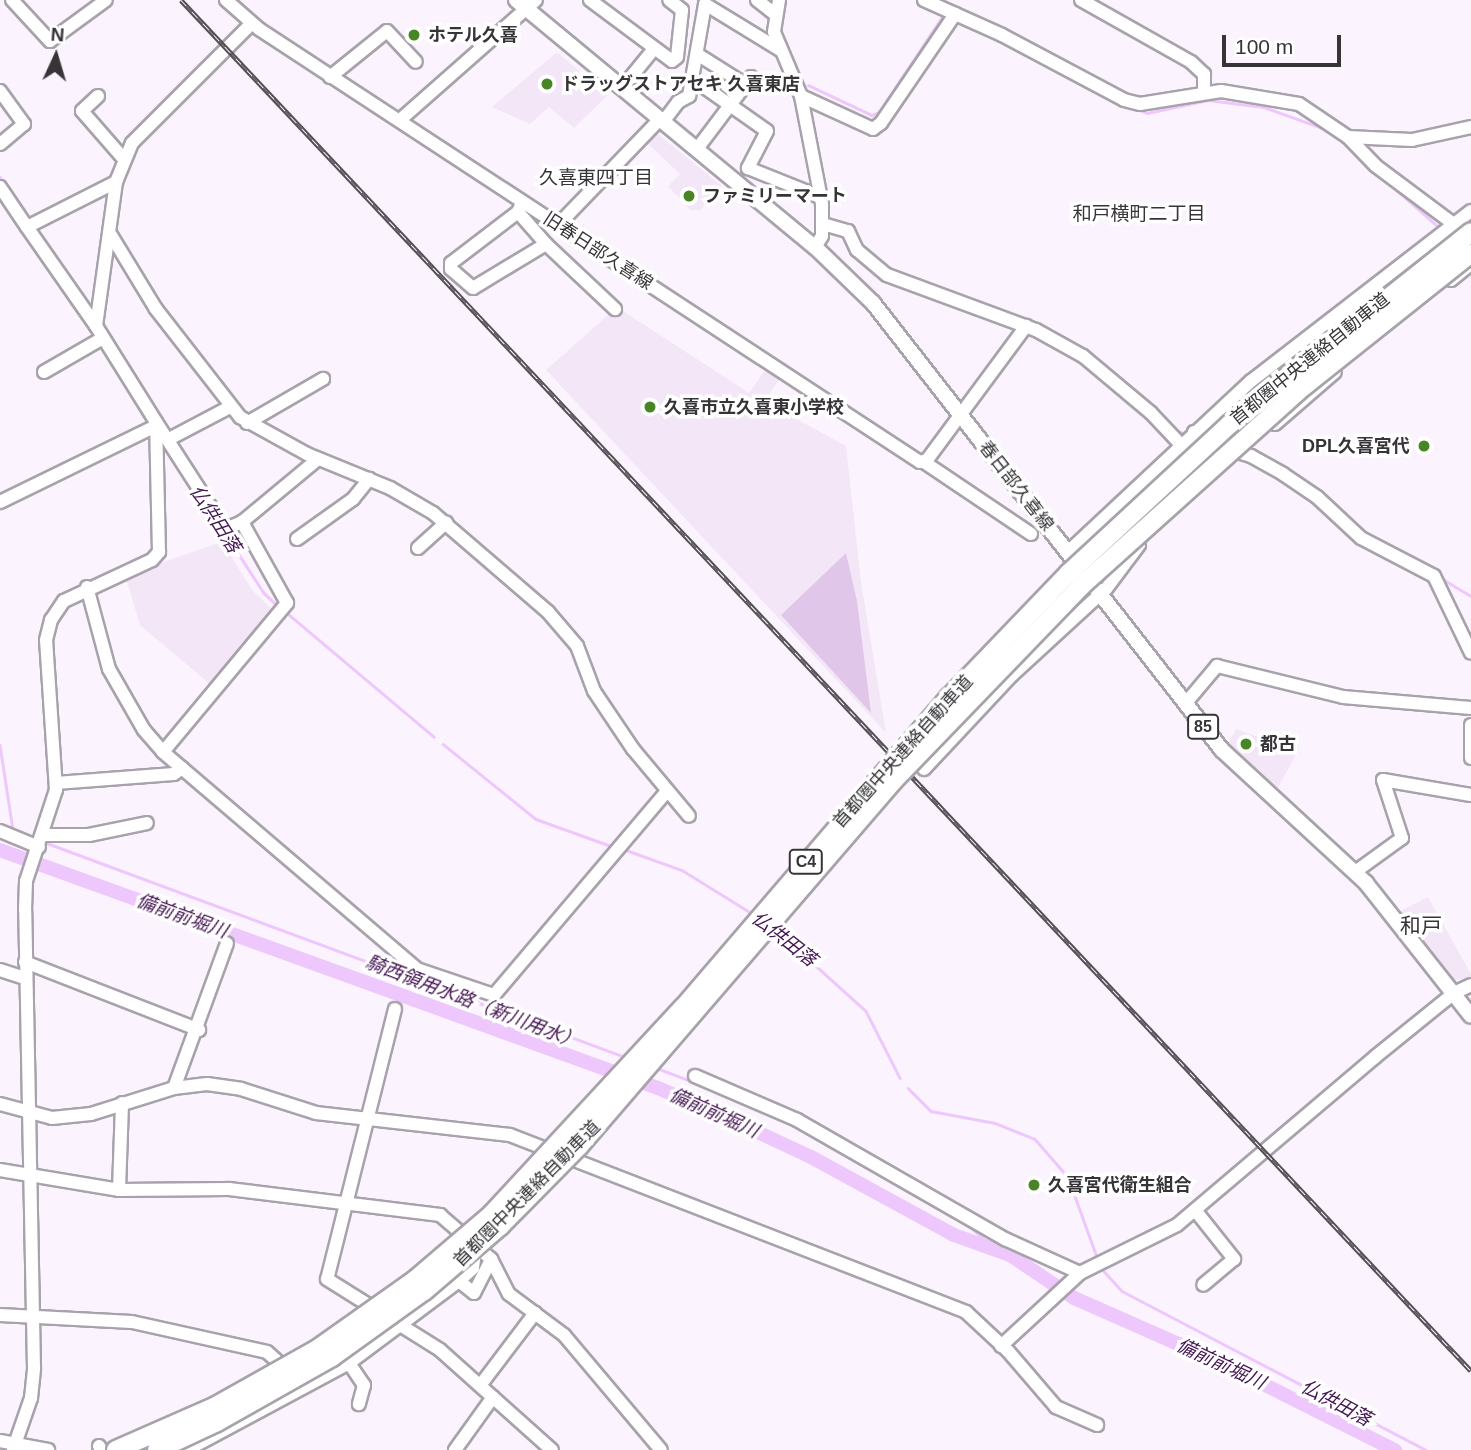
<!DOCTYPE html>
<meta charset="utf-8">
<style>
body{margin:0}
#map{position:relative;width:1471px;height:1450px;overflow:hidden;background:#fbf4fe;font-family:Helvetica,"Noto Sans JP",sans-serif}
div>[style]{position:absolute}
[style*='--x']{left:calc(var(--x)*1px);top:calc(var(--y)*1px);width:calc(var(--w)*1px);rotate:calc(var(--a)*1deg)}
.built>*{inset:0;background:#f3e7f7}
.green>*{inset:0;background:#e0c7e9}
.stream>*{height:2.5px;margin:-1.25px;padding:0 1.25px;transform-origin:1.25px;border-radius:1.25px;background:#eec7fd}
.river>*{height:14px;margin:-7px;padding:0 7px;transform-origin:7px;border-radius:7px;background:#eec7fd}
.roads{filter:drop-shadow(2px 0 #a8a2ab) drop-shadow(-2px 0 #a8a2ab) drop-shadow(0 2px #a8a2ab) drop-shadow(0 -2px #a8a2ab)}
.minor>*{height:12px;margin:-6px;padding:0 6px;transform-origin:6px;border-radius:6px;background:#fff}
.major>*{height:14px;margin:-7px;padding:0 7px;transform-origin:7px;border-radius:7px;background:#fff}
.rail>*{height:5px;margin-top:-2.5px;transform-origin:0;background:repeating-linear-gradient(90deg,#fff 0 8px,#534f54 0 16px);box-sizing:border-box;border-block:2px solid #534f54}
.bridges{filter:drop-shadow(2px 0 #a8a2ab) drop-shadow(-2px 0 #a8a2ab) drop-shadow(0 2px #a8a2ab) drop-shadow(0 -2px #a8a2ab)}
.highway-bridge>*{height:18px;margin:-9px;padding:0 9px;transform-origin:9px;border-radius:9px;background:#fff}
.dots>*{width:19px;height:19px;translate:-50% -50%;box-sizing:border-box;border:4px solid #fff;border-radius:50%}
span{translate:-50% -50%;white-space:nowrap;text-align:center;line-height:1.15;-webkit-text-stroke:7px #fff;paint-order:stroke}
.shield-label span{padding:2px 5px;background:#fff;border:2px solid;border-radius:5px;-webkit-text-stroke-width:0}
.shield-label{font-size:16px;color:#373438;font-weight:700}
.poi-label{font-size:18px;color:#373438;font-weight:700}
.left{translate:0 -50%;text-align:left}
.right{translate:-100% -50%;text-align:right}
.street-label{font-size:18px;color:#373438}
.neighbourhood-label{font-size:19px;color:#373438}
.water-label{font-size:19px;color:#441553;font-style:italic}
.quarter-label{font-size:21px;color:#373438}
.north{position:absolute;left:21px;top:21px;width:70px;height:70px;-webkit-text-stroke:5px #fff;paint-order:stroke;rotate:4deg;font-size:19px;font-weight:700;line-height:28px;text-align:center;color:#373438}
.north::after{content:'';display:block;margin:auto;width:24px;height:32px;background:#373438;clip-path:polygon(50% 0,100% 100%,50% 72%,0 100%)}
.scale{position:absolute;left:1222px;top:35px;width:119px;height:32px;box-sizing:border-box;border:4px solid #373438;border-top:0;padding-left:9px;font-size:21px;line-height:24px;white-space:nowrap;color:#373438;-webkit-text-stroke:5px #fff;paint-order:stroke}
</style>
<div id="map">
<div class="built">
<i style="clip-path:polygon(557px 52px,608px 95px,574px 128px,549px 107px,530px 124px,492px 107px)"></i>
<i style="clip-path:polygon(653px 130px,722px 186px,700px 210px,690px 210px,668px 186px,680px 174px,644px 140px)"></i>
<i style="clip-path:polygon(617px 307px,749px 393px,766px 369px,772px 372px,781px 377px,764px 401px,846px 446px,861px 582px,886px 733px,546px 370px)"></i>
<i style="clip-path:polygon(222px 542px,253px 591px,275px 612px,212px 686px,140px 625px,125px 575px)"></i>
<i style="clip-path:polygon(1236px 729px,1297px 752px,1276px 792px,1227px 746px)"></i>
<i style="clip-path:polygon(1428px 897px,1471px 974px,1471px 978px,1454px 980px,1400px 911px)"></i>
</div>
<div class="green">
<i style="clip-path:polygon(846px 553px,857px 601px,871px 713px,781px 615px)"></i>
</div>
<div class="stream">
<i style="--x:808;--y:85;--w:71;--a:25.1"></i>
<i style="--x:872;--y:115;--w:8;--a:-23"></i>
<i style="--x:879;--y:112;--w:118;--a:-56.4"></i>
<i style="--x:1126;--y:106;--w:22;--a:18"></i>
<i style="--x:1147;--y:113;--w:62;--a:-12"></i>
<i style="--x:1208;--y:100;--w:56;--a:7.1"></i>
<i style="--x:1264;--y:107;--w:68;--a:19.8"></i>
<i style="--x:0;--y:177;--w:11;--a:56"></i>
<i style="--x:1383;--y:178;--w:77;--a:41.3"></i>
<i style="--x:16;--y:199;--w:24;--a:57"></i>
<i style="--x:1173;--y:430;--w:15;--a:16"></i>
<i style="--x:225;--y:533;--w:72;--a:57"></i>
<i style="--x:264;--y:593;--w:18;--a:43"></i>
<i style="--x:1441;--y:578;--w:35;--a:31"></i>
<i style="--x:287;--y:613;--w:192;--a:40.1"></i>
<i style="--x:443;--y:744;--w:119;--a:38.9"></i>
<i style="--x:536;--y:819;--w:80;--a:19.8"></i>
<i style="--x:0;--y:745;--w:86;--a:81.3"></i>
<i style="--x:13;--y:830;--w:22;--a:21"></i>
<i style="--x:44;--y:842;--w:623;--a:20.3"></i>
<i style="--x:626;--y:850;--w:59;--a:19.7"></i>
<i style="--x:682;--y:870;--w:84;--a:31.8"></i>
<i style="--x:776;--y:930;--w:121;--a:42"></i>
<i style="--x:866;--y:1011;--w:75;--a:63.1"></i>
<i style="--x:654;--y:1067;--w:43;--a:20.6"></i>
<i style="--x:908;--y:1088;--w:33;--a:45"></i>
<i style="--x:931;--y:1111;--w:65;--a:10.6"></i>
<i style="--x:995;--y:1123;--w:43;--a:21.8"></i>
<i style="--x:1035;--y:1139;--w:50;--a:49"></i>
<i style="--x:1068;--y:1177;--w:88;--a:70.1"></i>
<i style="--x:969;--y:1226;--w:30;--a:41"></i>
<i style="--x:1103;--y:1270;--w:28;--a:48"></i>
<i style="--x:1122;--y:1291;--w:343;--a:27.6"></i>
</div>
<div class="river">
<i style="--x:0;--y:850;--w:700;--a:19.89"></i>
<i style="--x:658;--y:1088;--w:66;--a:23.1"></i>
<i style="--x:719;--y:1114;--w:102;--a:25.1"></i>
<i style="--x:811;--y:1157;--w:163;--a:28.6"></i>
<i style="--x:954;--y:1235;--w:59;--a:19.7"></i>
<i style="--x:1010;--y:1255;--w:77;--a:33.9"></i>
<i style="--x:1074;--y:1298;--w:158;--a:23.8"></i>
<i style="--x:1219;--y:1362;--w:197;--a:26.6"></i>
</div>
<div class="roads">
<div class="minor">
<i style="--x:12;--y:0;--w:56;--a:47.2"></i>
<i style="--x:50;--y:41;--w:69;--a:-36.2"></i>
<i style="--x:226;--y:0;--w:44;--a:41.3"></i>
<i style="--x:259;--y:29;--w:790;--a:33.23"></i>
<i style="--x:920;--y:462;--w:7;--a:-16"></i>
<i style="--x:927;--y:460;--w:167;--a:-53.5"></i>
<i style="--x:590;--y:0;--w:102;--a:36.6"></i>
<i style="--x:672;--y:61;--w:6;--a:-39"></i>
<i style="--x:677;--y:57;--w:47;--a:-83.9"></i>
<i style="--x:682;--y:10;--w:16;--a:-142"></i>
<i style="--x:757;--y:0;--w:23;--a:38"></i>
<i style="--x:779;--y:0;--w:32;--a:99"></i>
<i style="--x:774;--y:32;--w:69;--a:67.1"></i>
<i style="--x:801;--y:96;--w:110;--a:79"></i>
<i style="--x:822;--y:204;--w:32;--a:90"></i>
<i style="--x:822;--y:236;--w:13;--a:122"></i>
<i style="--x:924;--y:0;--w:85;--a:24.2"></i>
<i style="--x:1002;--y:35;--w:138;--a:28"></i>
<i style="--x:1124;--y:100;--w:16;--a:14"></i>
<i style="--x:1140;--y:104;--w:82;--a:-9.1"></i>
<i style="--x:1221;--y:91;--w:79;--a:9.5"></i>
<i style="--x:1299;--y:104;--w:59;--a:34"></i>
<i style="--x:1348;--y:137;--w:40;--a:46"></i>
<i style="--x:1376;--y:166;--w:119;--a:36.8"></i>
<i style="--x:1081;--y:0;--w:126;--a:29.4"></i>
<i style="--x:1191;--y:62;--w:18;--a:43"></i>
<i style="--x:1204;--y:74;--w:17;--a:90"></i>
<i style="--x:697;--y:54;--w:58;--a:32.3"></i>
<i style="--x:330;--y:77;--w:73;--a:-38.9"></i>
<i style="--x:387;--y:31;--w:42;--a:46.9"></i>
<i style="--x:693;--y:79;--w:90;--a:35.1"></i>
<i style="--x:767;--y:131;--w:42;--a:117.2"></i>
<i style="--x:748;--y:168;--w:78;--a:21.9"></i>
<i style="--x:622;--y:88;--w:49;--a:-50.8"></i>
<i style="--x:0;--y:91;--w:41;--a:54"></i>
<i style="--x:24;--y:124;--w:31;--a:140"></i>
<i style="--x:98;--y:96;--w:22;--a:137"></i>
<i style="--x:82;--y:111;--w:62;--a:48.9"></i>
<i style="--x:801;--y:96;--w:79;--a:24.6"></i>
<i style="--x:873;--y:129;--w:10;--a:-37"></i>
<i style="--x:881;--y:123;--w:132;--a:-55.8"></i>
<i style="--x:400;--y:120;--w:181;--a:-41.4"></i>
<i style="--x:663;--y:122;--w:25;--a:-53"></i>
<i style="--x:678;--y:102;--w:13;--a:-29"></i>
<i style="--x:689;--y:96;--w:93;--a:-80.1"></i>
<i style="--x:705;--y:4;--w:88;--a:31.5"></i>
<i style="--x:1348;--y:137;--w:64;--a:2.7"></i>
<i style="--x:1412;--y:140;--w:60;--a:-12.4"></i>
<i style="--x:697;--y:149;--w:90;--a:-53.1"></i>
<i style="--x:0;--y:187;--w:48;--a:56"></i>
<i style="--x:27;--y:227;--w:100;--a:-26.8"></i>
<i style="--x:521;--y:205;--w:8;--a:113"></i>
<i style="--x:518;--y:212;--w:43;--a:48.8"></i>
<i style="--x:546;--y:244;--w:95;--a:43.3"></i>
<i style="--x:518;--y:212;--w:84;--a:142.7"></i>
<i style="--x:451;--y:263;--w:6;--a:90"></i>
<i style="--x:451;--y:269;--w:29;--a:41"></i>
<i style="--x:473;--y:288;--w:85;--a:-31.1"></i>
<i style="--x:823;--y:224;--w:26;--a:16"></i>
<i style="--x:848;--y:231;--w:21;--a:65"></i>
<i style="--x:857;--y:250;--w:39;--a:40"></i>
<i style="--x:887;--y:275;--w:159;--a:20.3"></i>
<i style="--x:1036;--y:330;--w:54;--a:29"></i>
<i style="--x:1083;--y:356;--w:89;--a:40"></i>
<i style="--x:1151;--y:413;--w:70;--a:46.7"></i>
<i style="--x:558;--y:225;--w:147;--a:-46.1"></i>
<i style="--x:27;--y:227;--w:121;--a:55.1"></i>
<i style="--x:111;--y:235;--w:87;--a:58.7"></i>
<i style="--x:156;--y:309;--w:137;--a:52.1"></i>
<i style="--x:240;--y:417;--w:77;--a:28.9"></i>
<i style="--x:307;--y:454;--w:90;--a:22.3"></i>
<i style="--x:390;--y:488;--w:50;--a:30.2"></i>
<i style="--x:433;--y:513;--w:152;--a:40.7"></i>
<i style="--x:548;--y:612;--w:45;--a:49.5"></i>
<i style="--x:577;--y:646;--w:48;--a:69.3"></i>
<i style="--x:594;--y:691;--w:70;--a:56.1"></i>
<i style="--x:633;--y:749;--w:87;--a:50.1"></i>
<i style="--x:1451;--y:280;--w:26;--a:-39"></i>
<i style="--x:44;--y:372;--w:68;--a:-30"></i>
<i style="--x:156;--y:422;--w:127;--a:57.2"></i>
<i style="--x:225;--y:529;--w:18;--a:-22"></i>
<i style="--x:242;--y:522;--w:99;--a:-39.7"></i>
<i style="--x:247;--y:423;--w:88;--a:-30.1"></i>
<i style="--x:1275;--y:424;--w:79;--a:-40.9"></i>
<i style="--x:1194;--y:432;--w:15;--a:42"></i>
<i style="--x:1205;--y:442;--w:48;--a:16.9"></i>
<i style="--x:1251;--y:456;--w:37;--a:29"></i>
<i style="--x:1283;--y:474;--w:41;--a:34.1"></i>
<i style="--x:1317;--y:497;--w:60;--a:43"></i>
<i style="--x:1361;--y:538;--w:82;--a:27.5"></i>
<i style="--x:1434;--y:576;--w:85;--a:64.3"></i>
<i style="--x:169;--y:439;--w:69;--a:-27.7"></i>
<i style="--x:924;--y:462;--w:129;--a:33.9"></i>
<i style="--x:0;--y:502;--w:171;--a:-26"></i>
<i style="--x:297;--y:539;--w:69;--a:-35.5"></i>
<i style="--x:353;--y:499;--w:26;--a:-51"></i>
<i style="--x:418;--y:548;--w:38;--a:-42"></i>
<i style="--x:1067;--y:553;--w:252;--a:-43.1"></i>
<i style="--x:1251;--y:381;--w:278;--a:-37.7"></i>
<i style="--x:87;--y:587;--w:85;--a:75"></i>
<i style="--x:109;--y:669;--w:70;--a:60.2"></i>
<i style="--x:144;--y:730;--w:29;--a:49"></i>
<i style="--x:163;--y:752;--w:194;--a:-50.2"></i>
<i style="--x:287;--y:603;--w:93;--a:-119.1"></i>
<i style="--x:1185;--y:704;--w:50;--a:-49.9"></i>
<i style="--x:1217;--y:666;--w:130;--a:13.8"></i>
<i style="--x:1343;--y:697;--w:128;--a:4.9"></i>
<i style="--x:1471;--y:725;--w:33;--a:90"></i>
<i style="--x:163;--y:752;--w:334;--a:40.5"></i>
<i style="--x:417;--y:969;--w:81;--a:18.7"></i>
<i style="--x:494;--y:995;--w:267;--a:-49.7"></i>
<i style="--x:924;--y:769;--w:129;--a:-46.9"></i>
<i style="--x:1012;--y:675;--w:127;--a:-42.5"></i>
<i style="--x:1106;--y:589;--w:55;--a:-53.1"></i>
<i style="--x:56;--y:783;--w:118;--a:-4.4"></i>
<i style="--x:174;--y:774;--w:10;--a:-37"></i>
<i style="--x:0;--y:831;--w:42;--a:22.3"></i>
<i style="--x:43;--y:835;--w:46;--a:0"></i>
<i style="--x:89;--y:835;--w:59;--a:-11.7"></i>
<i style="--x:1355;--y:872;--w:58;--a:-35.9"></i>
<i style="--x:1402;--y:838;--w:61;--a:-108.1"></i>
<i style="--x:1383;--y:780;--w:89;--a:9.7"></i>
<i style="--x:25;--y:962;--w:187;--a:21.3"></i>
<i style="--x:0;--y:970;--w:26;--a:18"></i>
<i style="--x:395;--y:1009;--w:278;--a:104.1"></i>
<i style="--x:327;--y:1279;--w:133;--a:32.1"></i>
<i style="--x:440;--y:1350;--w:150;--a:41.8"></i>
<i style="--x:695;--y:1076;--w:111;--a:23.3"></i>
<i style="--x:797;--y:1120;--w:240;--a:29.8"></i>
<i style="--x:1005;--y:1239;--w:82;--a:24.4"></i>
<i style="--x:1080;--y:1273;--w:108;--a:-26.3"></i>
<i style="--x:1177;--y:1225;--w:260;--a:-40.3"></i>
<i style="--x:1375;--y:1057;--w:102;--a:-39"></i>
<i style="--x:1454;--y:993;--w:19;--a:-25"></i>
<i style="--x:174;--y:1088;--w:154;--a:-69.9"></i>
<i style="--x:0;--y:1104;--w:54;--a:15.1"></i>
<i style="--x:52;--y:1118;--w:39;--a:-6"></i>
<i style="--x:91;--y:1114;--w:87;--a:-17.4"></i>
<i style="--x:174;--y:1088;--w:33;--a:-7"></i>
<i style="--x:207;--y:1084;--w:34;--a:8"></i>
<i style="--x:241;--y:1089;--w:79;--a:17.7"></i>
<i style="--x:316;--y:1113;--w:195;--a:6.5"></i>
<i style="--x:510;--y:1135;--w:489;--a:21.2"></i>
<i style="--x:966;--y:1312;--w:57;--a:42.9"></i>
<i style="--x:1008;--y:1351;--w:74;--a:49.4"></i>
<i style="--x:1056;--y:1407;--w:45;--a:23.7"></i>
<i style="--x:0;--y:1170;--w:121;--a:9.5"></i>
<i style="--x:119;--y:1190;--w:87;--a:-88"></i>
<i style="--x:119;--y:1190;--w:110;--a:-0.5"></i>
<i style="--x:229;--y:1189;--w:213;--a:7"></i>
<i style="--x:440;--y:1215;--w:67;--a:40.8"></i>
<i style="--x:491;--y:1259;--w:39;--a:63"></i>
<i style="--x:509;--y:1294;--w:69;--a:36.7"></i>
<i style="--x:564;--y:1335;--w:150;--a:49.9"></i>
<i style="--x:1195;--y:1210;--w:63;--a:51.5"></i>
<i style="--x:1234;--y:1259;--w:40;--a:140"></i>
<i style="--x:476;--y:1246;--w:22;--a:98"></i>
<i style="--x:473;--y:1268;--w:19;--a:137"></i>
<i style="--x:459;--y:1281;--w:19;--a:39"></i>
<i style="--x:474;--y:1293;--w:38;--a:-63"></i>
<i style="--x:0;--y:1315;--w:132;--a:3"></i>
<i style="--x:132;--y:1322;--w:138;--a:12.5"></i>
<i style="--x:267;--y:1352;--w:12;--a:42"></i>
<i style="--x:1001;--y:1346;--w:108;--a:-42.7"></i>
<i style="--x:349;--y:1363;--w:27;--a:56"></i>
<i style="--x:364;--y:1385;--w:20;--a:105"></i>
<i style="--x:482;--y:1383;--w:88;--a:-52.9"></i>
<i style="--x:0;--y:1441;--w:49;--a:10.6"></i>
<i style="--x:99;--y:1446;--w:4;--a:63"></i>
<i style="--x:13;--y:1450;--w:55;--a:-70.9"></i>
<i style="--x:31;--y:1398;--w:30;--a:-84"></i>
<i style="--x:34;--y:1368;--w:458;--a:-91.1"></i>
<i style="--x:25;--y:910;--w:29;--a:-88"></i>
<i style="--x:26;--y:881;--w:96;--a:-71.8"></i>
<i style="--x:56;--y:790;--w:150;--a:-93.8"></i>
<i style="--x:46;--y:640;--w:21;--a:-76"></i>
<i style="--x:51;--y:620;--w:23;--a:-56"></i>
<i style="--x:64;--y:601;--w:97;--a:-25"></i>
<i style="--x:152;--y:560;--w:11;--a:-49"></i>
<i style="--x:159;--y:552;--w:130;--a:-91.3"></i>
<i style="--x:156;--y:422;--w:113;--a:-122"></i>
<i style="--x:96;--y:326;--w:145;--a:-82.1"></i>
<i style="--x:116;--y:182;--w:42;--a:-67.7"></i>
<i style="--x:132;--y:143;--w:168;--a:-45"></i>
<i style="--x:187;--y:1450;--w:184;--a:-28.2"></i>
<i style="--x:349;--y:1363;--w:137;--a:-36.7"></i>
<i style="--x:455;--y:1450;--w:65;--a:-54.4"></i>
</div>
<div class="major">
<i style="--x:516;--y:0;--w:388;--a:39.6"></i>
<i style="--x:815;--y:247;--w:81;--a:44"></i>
<i style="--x:873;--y:303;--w:567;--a:52.02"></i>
<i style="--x:1222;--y:750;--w:196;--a:42.7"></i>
<i style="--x:1366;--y:883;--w:169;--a:51.7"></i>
</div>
</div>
<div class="rail">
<i style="--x:181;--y:0;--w:1882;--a:46.74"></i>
</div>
<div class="bridges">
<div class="highway-bridge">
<i style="--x:116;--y:1450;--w:107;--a:-23.7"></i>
<i style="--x:214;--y:1407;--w:120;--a:-29.3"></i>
<i style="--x:319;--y:1348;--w:118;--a:-35.3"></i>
<i style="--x:415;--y:1280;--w:100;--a:-40.5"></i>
<i style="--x:491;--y:1215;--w:282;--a:-47.2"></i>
<i style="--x:683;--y:1008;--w:410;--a:-49.4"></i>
<i style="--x:950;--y:697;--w:172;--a:-46.2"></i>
<i style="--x:1069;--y:573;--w:219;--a:-42.8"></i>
<i style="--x:1230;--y:424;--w:308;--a:-38.5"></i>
<i style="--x:157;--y:1450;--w:66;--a:-25"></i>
<i style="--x:217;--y:1422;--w:132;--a:-29.5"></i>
<i style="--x:332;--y:1357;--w:113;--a:-35.7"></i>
<i style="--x:424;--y:1291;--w:100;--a:-40.5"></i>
<i style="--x:500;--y:1226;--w:112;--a:-45.4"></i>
<i style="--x:579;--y:1146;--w:481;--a:-49.3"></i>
<i style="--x:893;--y:781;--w:271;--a:-46"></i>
<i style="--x:1081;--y:586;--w:300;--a:-41.9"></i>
<i style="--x:1304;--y:386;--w:213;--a:-38.5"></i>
</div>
</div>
<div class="dots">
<i style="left:414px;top:35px;background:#478525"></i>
<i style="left:547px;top:84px;background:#478525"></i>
<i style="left:689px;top:196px;background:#478525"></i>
<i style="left:650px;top:407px;background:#478525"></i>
<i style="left:1424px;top:446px;background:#478525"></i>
<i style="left:1246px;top:744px;background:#478525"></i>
<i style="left:1034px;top:1185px;background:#478525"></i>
</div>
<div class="shield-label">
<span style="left:1203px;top:727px">85</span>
<span style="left:806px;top:862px">C4</span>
</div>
<div class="poi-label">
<span class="left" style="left:428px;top:35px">ホテル久喜</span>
<span class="left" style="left:561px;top:84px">ドラッグストアセキ 久喜東店</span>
<span class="left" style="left:703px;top:196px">ファミリーマート</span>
<span class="left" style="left:664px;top:407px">久喜市立久喜東小学校</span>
<span class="right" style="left:1410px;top:446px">DPL久喜宮代</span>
<span class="left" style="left:1260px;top:744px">都古</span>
<span class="left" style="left:1048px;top:1185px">久喜宮代衛生組合</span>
</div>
<div class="street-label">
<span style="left:598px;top:251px;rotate:33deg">旧春日部久喜線</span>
<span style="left:1310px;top:359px;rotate:-39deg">首都圏中央連絡自動車道</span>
<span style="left:1016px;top:486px;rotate:52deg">春日部久喜線</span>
<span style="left:903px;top:752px;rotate:-48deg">首都圏中央連絡自動車道</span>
<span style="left:527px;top:1194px;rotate:-45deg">首都圏中央連絡自動車道</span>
</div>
<div class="neighbourhood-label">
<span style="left:596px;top:178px">久喜東四丁目</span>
<span style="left:1139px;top:214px">和戸横町二丁目</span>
</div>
<div class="water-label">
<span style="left:215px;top:519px;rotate:57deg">仏供田落</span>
<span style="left:182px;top:916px;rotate:20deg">備前前堀川</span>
<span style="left:784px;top:939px;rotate:38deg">仏供田落</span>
<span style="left:473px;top:1002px;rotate:21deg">騎西領用水路（新川用水）</span>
<span style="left:714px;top:1113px;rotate:24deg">備前前堀川</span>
<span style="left:1221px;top:1364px;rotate:25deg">備前前堀川</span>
<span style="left:1336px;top:1403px;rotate:28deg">仏供田落</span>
</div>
<div class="quarter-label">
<span style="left:1421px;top:926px">和戸</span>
</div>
<div class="north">N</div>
<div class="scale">100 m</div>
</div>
